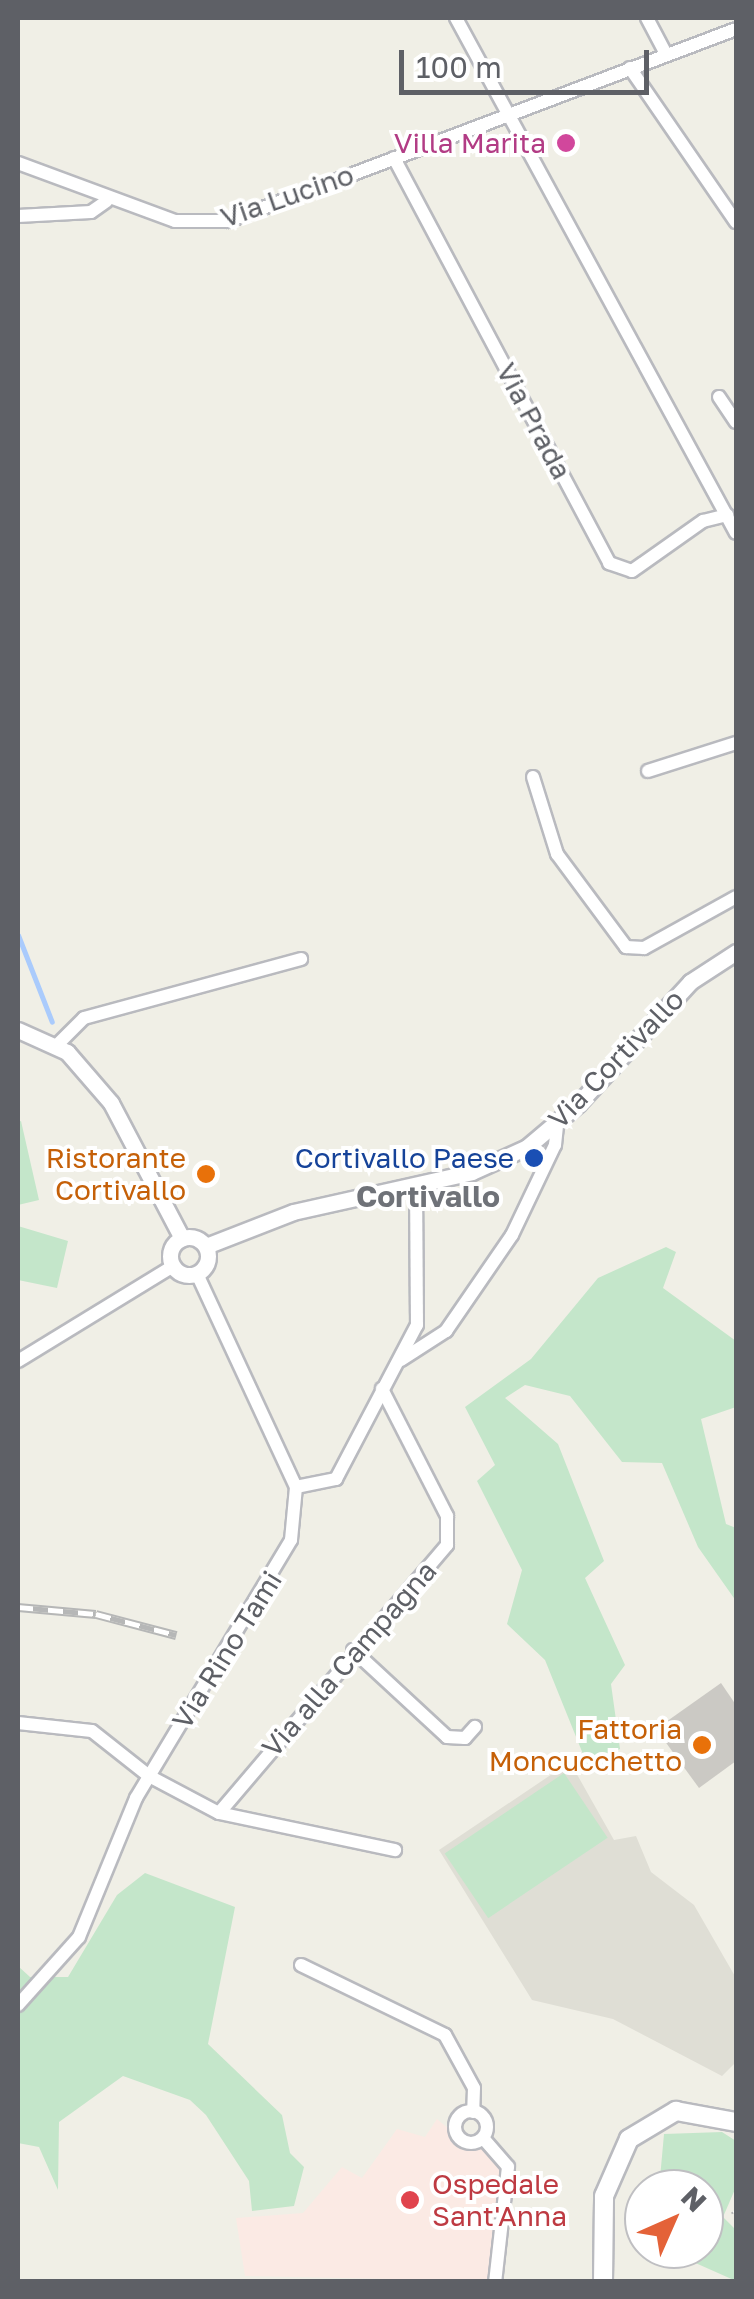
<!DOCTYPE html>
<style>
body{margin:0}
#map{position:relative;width:754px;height:2299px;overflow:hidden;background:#f0efe6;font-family:"Golos Text",sans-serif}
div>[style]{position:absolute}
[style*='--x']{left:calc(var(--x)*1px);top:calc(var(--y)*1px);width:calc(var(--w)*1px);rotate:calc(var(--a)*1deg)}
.education>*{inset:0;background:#dfded5}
.medical>*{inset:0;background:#fbeae4}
.green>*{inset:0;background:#c4e6ca;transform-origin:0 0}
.stream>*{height:5px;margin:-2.5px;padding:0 2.5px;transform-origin:2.5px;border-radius:2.5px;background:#aacbfc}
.building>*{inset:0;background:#cbc9c4}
.roads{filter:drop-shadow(2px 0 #b9babf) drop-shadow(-2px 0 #b9babf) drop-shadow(0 2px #b9babf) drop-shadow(0 -2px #b9babf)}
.minor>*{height:12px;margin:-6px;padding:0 6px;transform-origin:6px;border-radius:6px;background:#fff}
.minor>.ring{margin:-6px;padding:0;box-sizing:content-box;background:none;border:12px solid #fff;border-radius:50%}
.tertiary>*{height:15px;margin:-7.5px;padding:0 7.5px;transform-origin:7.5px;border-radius:7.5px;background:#fff}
.tertiary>.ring{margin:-7.5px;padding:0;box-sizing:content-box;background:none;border:15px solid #fff;border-radius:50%}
.secondary>*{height:18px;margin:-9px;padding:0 9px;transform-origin:9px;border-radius:9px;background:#fff}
.rail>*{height:9px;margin-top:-4.5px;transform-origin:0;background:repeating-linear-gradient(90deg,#fff 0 15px,#b6b7b7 0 30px);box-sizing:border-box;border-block:2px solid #b6b7b7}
.dots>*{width:28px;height:28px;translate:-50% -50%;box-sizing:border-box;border:5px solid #fff;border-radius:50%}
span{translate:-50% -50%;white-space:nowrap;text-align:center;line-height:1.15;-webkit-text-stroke:8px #fff;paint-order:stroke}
.hotel-label{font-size:28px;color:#b23c85}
.right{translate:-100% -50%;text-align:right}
.street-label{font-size:28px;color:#5e6066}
.food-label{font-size:28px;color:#c56008}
.transit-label{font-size:28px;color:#164399}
.health-label{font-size:28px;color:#be3a42}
.left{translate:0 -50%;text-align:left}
.neighbourhood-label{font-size:30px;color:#6f7278;font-weight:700}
.frame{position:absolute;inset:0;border:20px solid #5e6066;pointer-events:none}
.north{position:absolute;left:624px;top:2169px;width:100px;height:100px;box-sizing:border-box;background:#fff;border:2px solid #bfbfc2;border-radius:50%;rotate:45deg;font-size:28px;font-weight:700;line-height:40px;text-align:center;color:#5e6066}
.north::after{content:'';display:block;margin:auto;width:35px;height:45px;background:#e46238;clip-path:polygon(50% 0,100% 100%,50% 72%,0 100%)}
.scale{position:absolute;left:399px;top:50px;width:250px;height:45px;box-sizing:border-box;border:5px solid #5e6066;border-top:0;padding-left:12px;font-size:30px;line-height:35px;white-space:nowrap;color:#5e6066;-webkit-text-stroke:8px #fff;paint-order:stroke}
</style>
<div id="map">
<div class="education">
<i style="clip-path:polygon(570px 1762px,614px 1840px,636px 1836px,651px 1872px,694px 1905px,736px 1978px,736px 2062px,722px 2076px,613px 2019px,532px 2000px,439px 1850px)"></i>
</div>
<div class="medical">
<i style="clip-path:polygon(437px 2119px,463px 2141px,504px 2156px,495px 2281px,245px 2276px,236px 2218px,303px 2213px,342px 2167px,362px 2178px,397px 2129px,425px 2137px)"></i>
</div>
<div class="green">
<i style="clip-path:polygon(21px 1121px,39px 1200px,18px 1205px,18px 1122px)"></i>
<i style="clip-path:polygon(18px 1226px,68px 1241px,57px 1288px,18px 1280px)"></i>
<i style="clip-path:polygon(666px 1247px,676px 1252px,663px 1288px,736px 1341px,736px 1407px,701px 1419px,726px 1524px,736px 1528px,736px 1601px,698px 1547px,662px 1463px,622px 1462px,570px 1396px,525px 1385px,505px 1398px,558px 1444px,604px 1561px,585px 1578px,625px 1665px,611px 1684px,620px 1749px,587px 1764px,545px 1660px,507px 1624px,522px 1570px,477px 1481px,495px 1465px,465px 1407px,531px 1359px,598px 1278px)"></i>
<i style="left:564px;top:1773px;width:78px;height:144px;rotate:56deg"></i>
<i style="clip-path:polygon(145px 1873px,235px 1907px,208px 2044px,282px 2115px,290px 2153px,304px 2167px,294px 2206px,252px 2211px,249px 2181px,206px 2115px,190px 2100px,123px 2076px,59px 2122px,58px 2190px,39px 2147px,18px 2143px,18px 1966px,30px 1977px,68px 1977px,117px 1895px)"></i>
<i style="clip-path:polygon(722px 2132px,736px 2141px,736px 2187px,723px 2217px,736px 2230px,736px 2281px,664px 2249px,704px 2249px,704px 2189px,659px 2189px,664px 2134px)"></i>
</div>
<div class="stream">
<i style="--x:18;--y:935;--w:93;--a:68.7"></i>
</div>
<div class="building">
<i style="clip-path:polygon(721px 1683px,736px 1705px,736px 1761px,699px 1788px,656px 1729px)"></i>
</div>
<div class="roads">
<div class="minor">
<i style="--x:456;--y:18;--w:586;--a:61.47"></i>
<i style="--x:647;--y:18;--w:41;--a:62.2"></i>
<i style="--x:630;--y:68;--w:187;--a:55.5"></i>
<i style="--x:394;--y:158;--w:459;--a:62"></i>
<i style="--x:609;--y:563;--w:24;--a:19"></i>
<i style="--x:632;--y:571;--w:87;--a:-35.2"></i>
<i style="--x:703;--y:521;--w:25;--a:-14"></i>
<i style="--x:18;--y:163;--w:167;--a:20.3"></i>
<i style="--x:175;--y:221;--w:54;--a:0"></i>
<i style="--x:229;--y:221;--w:542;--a:-20.74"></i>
<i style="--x:18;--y:216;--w:73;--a:-3.1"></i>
<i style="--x:91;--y:212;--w:19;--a:-35"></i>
<i style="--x:719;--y:397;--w:30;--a:56"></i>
<i style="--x:648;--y:771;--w:92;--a:-17.7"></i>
<i style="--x:533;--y:777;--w:81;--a:72.7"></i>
<i style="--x:557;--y:854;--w:116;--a:53.4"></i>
<i style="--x:626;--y:947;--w:18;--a:3"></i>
<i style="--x:644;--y:948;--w:105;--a:-29"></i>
<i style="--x:57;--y:1045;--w:38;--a:-45"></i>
<i style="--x:84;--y:1018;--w:225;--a:-15.2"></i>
<i style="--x:401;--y:1360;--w:54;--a:-32.8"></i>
<i style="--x:446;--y:1331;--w:116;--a:-55.5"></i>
<i style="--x:512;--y:1235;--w:100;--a:-64.5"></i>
<i style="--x:555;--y:1145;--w:20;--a:-84"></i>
<i style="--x:18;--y:1361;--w:182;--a:-31.5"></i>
<i style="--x:296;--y:1487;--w:41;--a:-11.3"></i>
<i style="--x:336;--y:1479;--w:174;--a:-62.3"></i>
<i style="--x:417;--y:1325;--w:139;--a:-90.4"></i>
<i style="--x:353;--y:1650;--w:128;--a:42.8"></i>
<i style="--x:447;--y:1737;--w:18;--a:3"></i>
<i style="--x:465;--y:1738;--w:15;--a:-48"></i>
<i style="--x:18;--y:1723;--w:74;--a:6.2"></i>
<i style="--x:92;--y:1731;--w:73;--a:38.3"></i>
<i style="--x:149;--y:1776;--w:79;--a:27.9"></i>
<i style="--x:219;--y:1813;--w:180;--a:11.9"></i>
<i style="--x:219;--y:1813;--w:352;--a:-49.6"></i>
<i style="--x:447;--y:1545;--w:29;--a:-90"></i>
<i style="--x:447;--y:1516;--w:143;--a:-117.1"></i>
<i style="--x:301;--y:1965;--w:160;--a:25.9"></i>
<i style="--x:445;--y:2035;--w:60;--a:61.3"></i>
<i style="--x:474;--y:2088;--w:24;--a:92"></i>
<i style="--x:18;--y:2005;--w:91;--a:-48.1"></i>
<i style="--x:79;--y:1937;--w:150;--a:-67.7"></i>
<i style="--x:136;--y:1798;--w:301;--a:-59"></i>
<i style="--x:291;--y:1540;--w:53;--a:-84.6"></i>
<i style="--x:296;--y:1487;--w:235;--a:-114.9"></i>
<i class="ring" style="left:455px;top:2111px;width:20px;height:20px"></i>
<i style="--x:483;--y:2138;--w:38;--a:49"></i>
<i style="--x:508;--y:2167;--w:116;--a:96.4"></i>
</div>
<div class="tertiary">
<i style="--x:18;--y:1030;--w:54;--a:24.2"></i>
<i style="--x:67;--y:1052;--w:67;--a:49.2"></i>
<i style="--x:111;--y:1103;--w:153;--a:62.3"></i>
<i class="ring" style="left:170px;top:1237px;width:23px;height:23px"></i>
<i style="--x:206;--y:1246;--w:93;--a:-21.3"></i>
<i style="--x:293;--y:1212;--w:183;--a:-12.6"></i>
<i style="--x:472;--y:1172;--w:60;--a:-24.4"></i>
<i style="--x:527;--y:1147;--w:67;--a:-40.1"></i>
<i style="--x:578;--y:1104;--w:166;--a:-47.4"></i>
<i style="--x:690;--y:982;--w:55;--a:-33.1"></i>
</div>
<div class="secondary">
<i style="--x:603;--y:2282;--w:86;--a:-89.3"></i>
<i style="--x:604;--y:2196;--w:62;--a:-66.3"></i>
<i style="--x:629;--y:2139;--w:55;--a:-30.8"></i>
<i style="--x:676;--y:2111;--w:61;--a:10.4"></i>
</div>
</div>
<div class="rail">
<i style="--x:18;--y:1607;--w:78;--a:5.1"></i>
<i style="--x:96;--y:1614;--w:83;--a:14.7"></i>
<i style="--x:735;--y:2210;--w:2;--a:63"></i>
</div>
<div class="dots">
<i style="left:566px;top:143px;background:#d1479c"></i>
<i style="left:534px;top:1158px;background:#1a4fb4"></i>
<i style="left:206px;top:1174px;background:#e8710a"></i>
<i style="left:702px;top:1745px;background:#e8710a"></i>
<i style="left:410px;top:2200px;background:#e0444e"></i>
</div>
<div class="hotel-label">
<span class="right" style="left:546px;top:143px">Villa Marita</span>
</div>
<div class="street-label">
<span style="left:287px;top:196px;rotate:-19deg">Via Lucino</span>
<span style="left:534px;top:421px;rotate:62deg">Via Prada</span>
<span style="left:616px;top:1059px;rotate:-46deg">Via Cortivallo</span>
<span style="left:227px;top:1650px;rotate:-58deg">Via Rino Tami</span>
<span style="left:349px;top:1659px;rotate:-49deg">Via alla Campagna</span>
</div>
<div class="food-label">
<span class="right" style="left:186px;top:1174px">Ristorante<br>Cortivallo</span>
<span class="right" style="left:682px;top:1745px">Fattoria<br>Moncucchetto</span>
</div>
<div class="transit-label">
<span class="right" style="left:514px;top:1158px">Cortivallo Paese</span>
</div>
<div class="health-label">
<span class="left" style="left:432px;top:2200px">Ospedale<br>Sant'Anna</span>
</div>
<div class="neighbourhood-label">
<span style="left:428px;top:1196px">Cortivallo</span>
</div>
<div class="frame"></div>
<div class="north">N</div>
<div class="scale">100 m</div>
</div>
